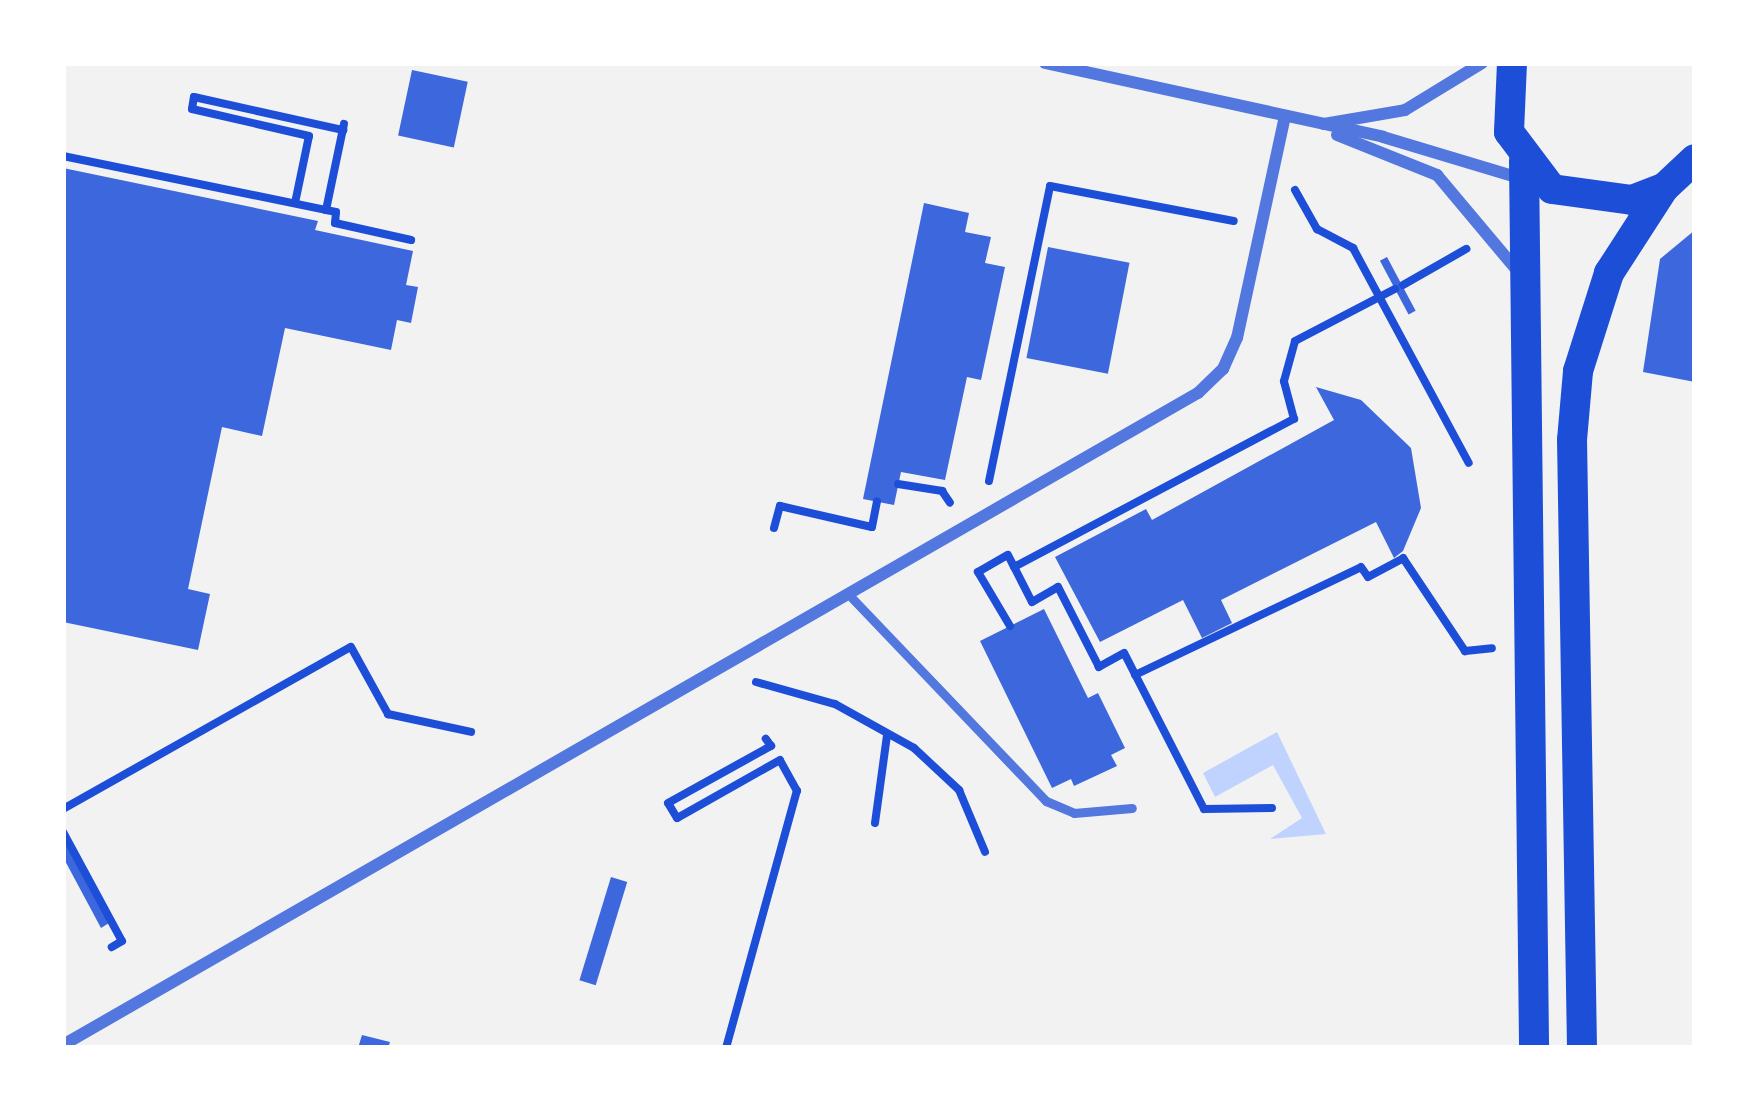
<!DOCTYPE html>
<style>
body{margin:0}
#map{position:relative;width:1758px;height:1111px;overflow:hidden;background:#f2f2f2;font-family:"IBM Plex Sans",sans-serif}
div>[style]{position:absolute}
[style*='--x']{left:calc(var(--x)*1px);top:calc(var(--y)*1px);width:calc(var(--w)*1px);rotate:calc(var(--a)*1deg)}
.water>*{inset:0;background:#bfd3fe}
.building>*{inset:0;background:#3d67dc;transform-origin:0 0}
.path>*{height:8px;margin:-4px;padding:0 4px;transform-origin:4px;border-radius:4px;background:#1d4ed8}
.service>*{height:9px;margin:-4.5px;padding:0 4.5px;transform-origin:4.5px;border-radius:4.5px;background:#5277de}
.minor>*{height:12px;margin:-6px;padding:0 6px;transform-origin:6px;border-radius:6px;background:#5277de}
.primary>*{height:30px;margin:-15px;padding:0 15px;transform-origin:15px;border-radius:15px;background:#1d4ed8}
span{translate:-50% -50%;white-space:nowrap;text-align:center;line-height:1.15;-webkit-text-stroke:12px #fff;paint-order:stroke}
.frame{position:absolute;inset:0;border:66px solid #fff;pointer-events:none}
</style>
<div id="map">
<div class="water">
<i style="clip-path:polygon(1277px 732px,1326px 834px,1270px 839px,1302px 818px,1273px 765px,1215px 797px,1203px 773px)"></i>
</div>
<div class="building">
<i style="left:412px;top:70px;width:57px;height:67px;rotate:12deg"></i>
<i style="clip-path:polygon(63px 168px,318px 221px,315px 230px,413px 251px,406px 285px,418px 287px,411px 323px,397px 320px,391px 350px,285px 328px,262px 436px,222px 427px,188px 589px,210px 594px,198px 650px,63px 622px)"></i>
<i style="clip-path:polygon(924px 203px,969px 213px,965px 232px,991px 237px,985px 263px,1005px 267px,981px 380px,967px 377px,945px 480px,901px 472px,894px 505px,863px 499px)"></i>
<i style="clip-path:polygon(1695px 230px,1695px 382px,1643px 372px,1660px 259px)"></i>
<i style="left:1048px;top:247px;width:83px;height:113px;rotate:11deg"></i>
<i style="left:1387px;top:257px;width:61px;height:8px;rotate:62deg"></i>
<i style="clip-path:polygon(1316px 387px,1361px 400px,1411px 448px,1421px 508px,1403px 551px,1394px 558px,1376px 522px,1221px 600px,1232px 623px,1202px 638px,1183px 600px,1100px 642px,1055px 557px,1146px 509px,1152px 520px,1334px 420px)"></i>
<i style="clip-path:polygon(1044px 609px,1088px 698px,1098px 693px,1125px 748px,1111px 755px,1117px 766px,1074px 786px,1071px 779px,1052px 788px,980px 641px)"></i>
<i style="clip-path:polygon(63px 837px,109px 923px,101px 928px,63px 857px)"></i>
<i style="left:611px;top:877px;width:17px;height:108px;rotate:17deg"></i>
<i style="clip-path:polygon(362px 1035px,390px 1042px,388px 1048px,358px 1048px)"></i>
</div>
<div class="path">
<i style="--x:63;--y:156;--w:268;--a:11.6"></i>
<i style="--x:326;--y:210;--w:10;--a:11"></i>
<i style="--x:336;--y:212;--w:11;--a:95"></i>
<i style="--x:335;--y:223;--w:78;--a:12.6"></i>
<i style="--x:1295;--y:190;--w:45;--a:60.6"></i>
<i style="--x:1317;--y:229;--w:41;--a:27.8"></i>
<i style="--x:1353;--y:248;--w:244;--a:61.7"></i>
<i style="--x:295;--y:203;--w:68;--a:-78.2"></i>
<i style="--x:309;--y:136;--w:120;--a:-167"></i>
<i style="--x:192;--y:109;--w:12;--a:-81"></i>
<i style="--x:194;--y:97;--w:153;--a:12.5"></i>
<i style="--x:326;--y:210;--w:88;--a:-78.2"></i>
<i style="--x:1403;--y:285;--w:73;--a:-29.7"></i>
<i style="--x:989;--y:481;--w:301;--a:-78.3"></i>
<i style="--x:1050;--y:186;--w:187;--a:10.8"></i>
<i style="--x:898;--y:484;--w:45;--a:9"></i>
<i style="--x:942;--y:491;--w:14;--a:56"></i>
<i style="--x:774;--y:528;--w:23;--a:-75"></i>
<i style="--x:780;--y:506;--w:94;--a:12.9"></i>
<i style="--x:872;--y:527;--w:26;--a:-79"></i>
<i style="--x:1010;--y:626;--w:63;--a:-120.7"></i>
<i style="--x:978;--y:572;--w:34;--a:-30"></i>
<i style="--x:1008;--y:555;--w:13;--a:63"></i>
<i style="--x:1135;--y:675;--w:250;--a:-25.5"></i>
<i style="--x:1361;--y:567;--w:12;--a:55"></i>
<i style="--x:1368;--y:577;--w:40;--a:-28"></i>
<i style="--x:1403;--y:558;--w:112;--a:56.3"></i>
<i style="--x:1465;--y:651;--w:27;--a:-6"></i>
<i style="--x:756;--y:682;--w:82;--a:15.6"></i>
<i style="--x:835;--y:704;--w:90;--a:29.1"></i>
<i style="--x:914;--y:748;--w:62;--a:43"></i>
<i style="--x:959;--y:790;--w:67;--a:67.2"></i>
<i style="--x:1272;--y:808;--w:68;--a:179.2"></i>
<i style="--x:1204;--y:809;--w:175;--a:-117.1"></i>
<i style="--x:1124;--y:653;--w:29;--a:151"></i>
<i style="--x:1099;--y:667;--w:90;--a:-117.1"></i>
<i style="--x:1058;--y:587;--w:30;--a:150"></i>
<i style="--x:1032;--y:602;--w:39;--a:-117"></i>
<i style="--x:1014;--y:567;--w:317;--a:-27.9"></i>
<i style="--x:1294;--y:419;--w:39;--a:-105"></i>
<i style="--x:1284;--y:381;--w:41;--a:-74.6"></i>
<i style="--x:1295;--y:341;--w:113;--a:-27.5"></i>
<i style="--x:63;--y:809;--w:330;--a:-29.4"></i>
<i style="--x:351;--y:647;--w:77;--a:61.1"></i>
<i style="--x:388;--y:714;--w:85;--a:12.2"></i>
<i style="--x:875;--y:823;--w:89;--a:-82.2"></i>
<i style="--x:63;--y:832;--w:124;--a:61.6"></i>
<i style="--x:122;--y:941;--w:12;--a:149"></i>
<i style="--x:726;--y:1048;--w:267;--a:-74.6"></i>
<i style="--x:797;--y:791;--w:35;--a:-119"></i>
<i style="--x:780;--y:760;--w:118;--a:150.6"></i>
<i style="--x:677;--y:818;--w:17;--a:-121"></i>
<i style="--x:668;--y:803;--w:118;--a:-29"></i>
<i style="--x:771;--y:746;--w:9;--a:-126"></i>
</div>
<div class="service">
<i style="--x:852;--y:598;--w:281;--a:46.3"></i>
<i style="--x:1046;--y:801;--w:30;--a:23"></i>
<i style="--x:1074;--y:813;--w:58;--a:-4.9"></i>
</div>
<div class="minor">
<i style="--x:1045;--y:63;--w:346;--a:12.3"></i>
<i style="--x:1383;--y:137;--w:146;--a:16.7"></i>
<i style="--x:1324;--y:124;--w:82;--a:-9.8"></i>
<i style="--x:1405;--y:110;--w:90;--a:-31.4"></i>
<i style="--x:1337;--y:135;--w:108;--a:21.8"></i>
<i style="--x:1437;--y:175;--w:123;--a:50"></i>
<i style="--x:63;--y:1045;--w:1309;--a:-29.88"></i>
<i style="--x:1198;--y:393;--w:35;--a:-44"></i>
<i style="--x:1223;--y:369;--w:34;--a:-66"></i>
<i style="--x:1237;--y:338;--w:222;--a:-77.8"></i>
</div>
<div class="primary">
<i style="--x:1512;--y:63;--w:69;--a:92.5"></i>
<i style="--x:1509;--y:132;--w:71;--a:53"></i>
<i style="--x:1552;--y:189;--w:81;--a:7.8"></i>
<i style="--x:1632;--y:200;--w:34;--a:-21"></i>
<i style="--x:1664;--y:188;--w:42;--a:-43.1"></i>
<i style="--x:1524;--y:161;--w:887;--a:89.35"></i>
<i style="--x:1582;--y:1048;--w:608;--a:-90.94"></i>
<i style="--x:1572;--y:440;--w:69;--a:-85"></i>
<i style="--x:1578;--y:371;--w:103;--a:-72.4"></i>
<i style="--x:1609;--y:273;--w:101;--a:-57.1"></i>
</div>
<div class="frame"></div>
</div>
